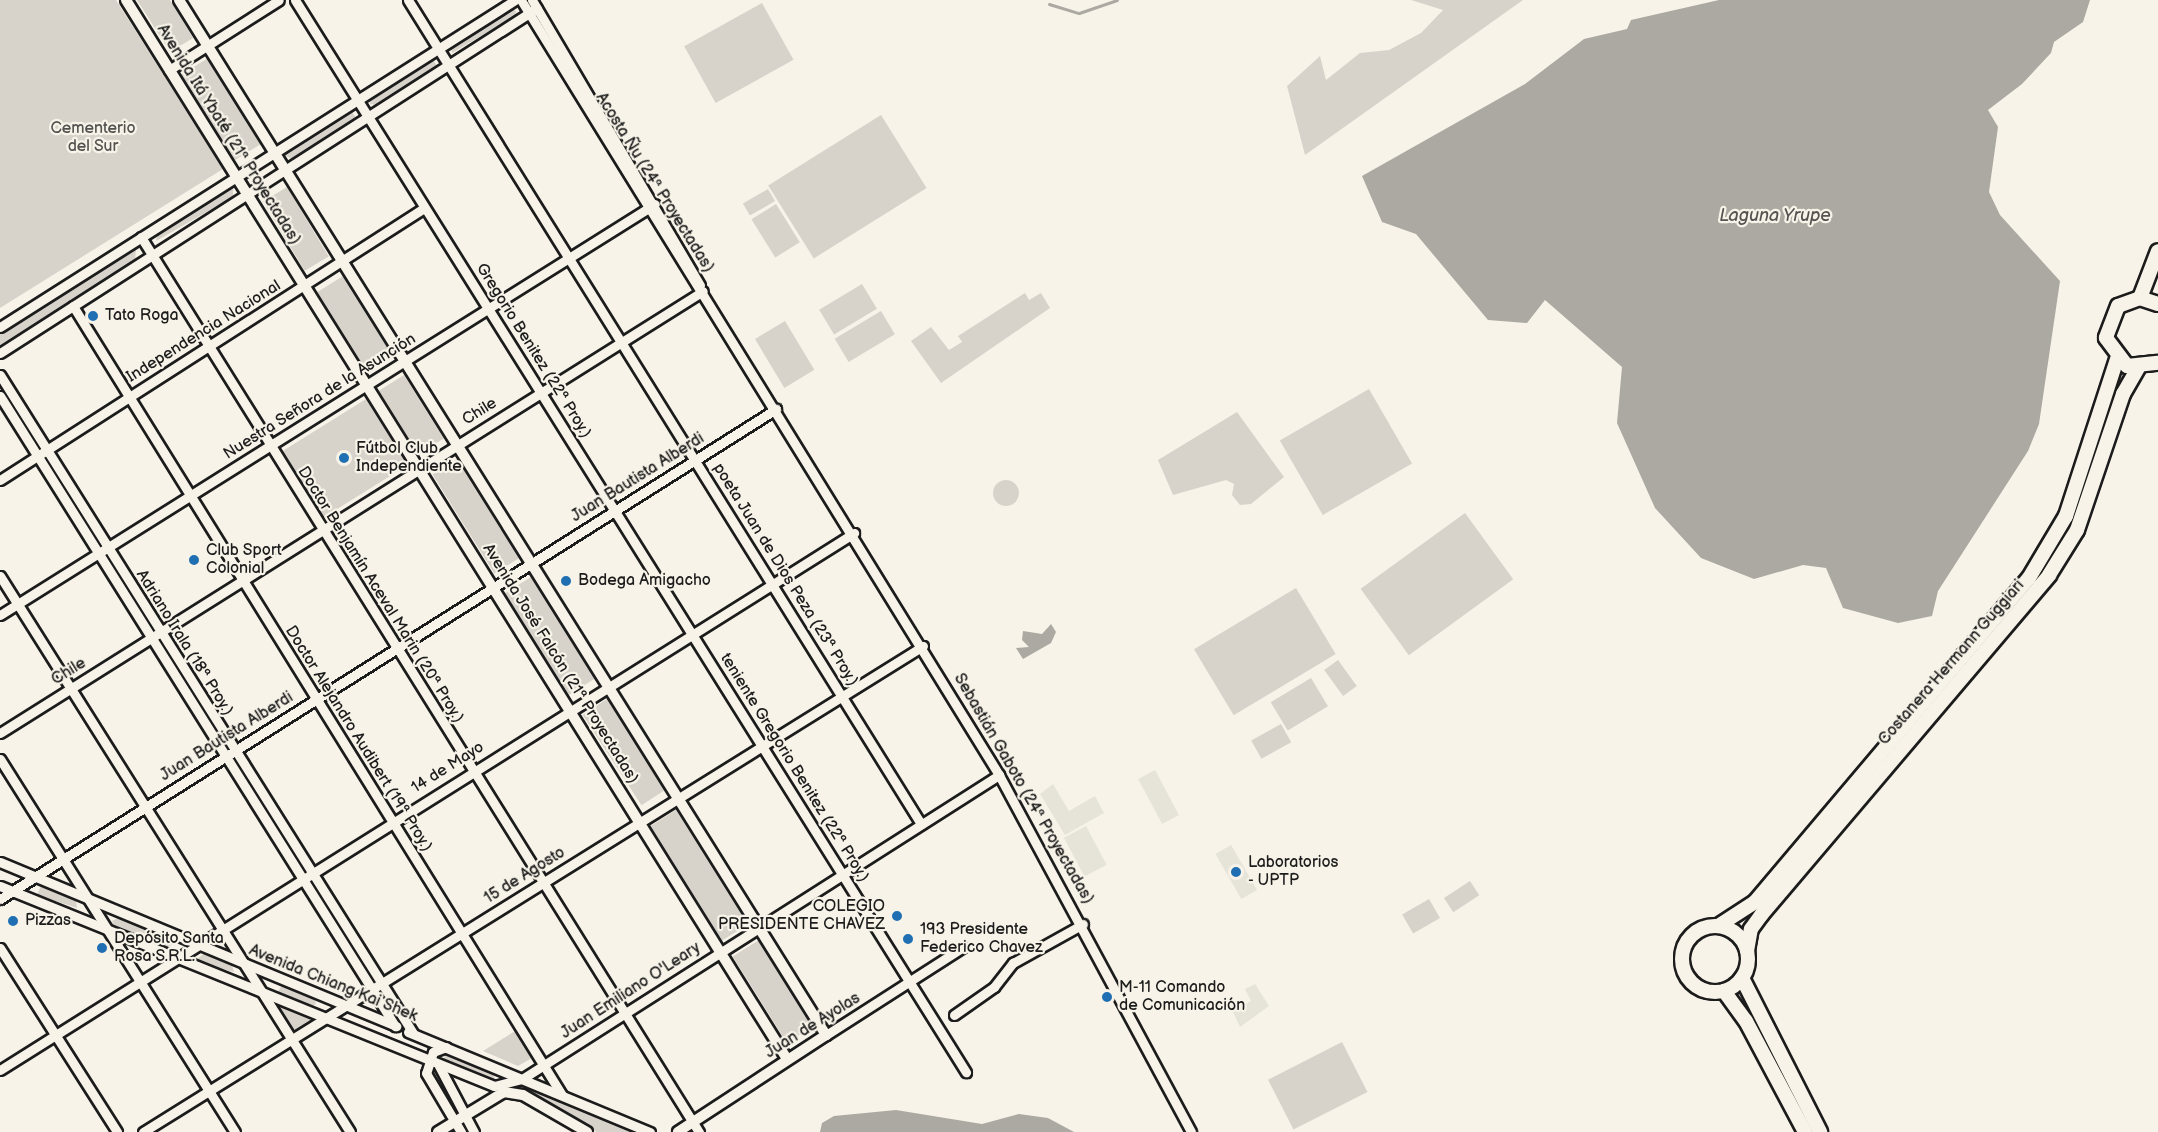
<!DOCTYPE html>
<meta charset="utf-8">
<style>
body{margin:0}
#map{position:relative;width:2158px;height:1132px;overflow:hidden;background:#f7f3e8;font-family:"Balsamiq Sans",sans-serif}
div>[style]{position:absolute}
[style*='--x']{left:calc(var(--x)*1px);top:calc(var(--y)*1px);width:calc(var(--w)*1px);rotate:calc(var(--a)*1deg)}
.built>*{inset:0;background:#e6e3d9;transform-origin:0 0}
.green>*{inset:0;background:#d7d3cb;transform-origin:0 0}
.round{border-radius:50%}
.water>*{inset:0;background:#aca9a2}
.stream>*{height:3px;margin:-1.5px;padding:0 1.5px;transform-origin:1.5px;border-radius:1.5px;background:#aca9a2}
.roads{filter:drop-shadow(2px 0 #1c1c1c) drop-shadow(-2px 0 #1c1c1c) drop-shadow(0 2px #1c1c1c) drop-shadow(0 -2px #1c1c1c)}
.minor>*{height:9px;margin:-4.5px;padding:0 4.5px;transform-origin:4.5px;border-radius:4.5px;background:#f7f3e8}
.major>*{height:10px;margin:-5px;padding:0 5px;transform-origin:5px;border-radius:5px;background:#f7f3e8}
.highway>*{height:14px;margin:-7px;padding:0 7px;transform-origin:7px;border-radius:7px;background:#f7f3e8}
.highway>.ring{margin:-7px;padding:0;box-sizing:content-box;background:none;border:14px solid #f7f3e8;border-radius:50%}
.dots>*{width:16px;height:16px;translate:-50% -50%;box-sizing:border-box;border:3px solid #f7f3e8;border-radius:50%}
span{translate:-50% -50%;white-space:nowrap;text-align:center;line-height:1.15;-webkit-text-stroke:4.5px #f7f3e8;paint-order:stroke}
.park-label{font-size:16px;color:#545351}
.street-label{font-size:16px;color:#1c1c1c}
.poi-label{font-size:16px;color:#1c1c1c}
.left{translate:0 -50%;text-align:left}
.right{translate:-100% -50%;text-align:right}
.water-label{font-size:18px;color:#565452;font-style:italic}
</style>
<div id="map">
<div class="built">
<i style="left:1155px;top:770px;width:51px;height:19px;rotate:62deg"></i>
<i style="clip-path:polygon(1053px 784px,1069px 811px,1095px 796px,1104px 813px,1065px 835px,1040px 794px)"></i>
<i style="left:1086px;top:826px;width:44px;height:25px;rotate:62deg"></i>
<i style="left:1231px;top:845px;width:52px;height:18px;rotate:60deg"></i>
<i style="clip-path:polygon(1255px 984px,1269px 1006px,1240px 1027px,1233px 1012px,1251px 1001px,1245px 989px)"></i>
</div>
<div class="green">
<i style="clip-path:polygon(0 0,116px 0,223px 169px,0 308px)"></i>
<i style="clip-path:polygon(137px 0,170px 0,193px 38px,170px 52px)"></i>
<i style="clip-path:polygon(1411px 0,1523px 0,1305px 155px,1287px 86px,1320px 56px,1326px 80px,1360px 53px,1389px 50px,1421px 33px,1443px 10px)"></i>
<i style="left:762px;top:3px;width:65px;height:89px;rotate:61deg"></i>
<i style="clip-path:polygon(509px 8px,516px 11px,515px 16px,452px 53px,451px 45px)"></i>
<i style="clip-path:polygon(431px 57px,437px 66px,376px 105px,370px 104px,370px 96px)"></i>
<i style="left:208px;top:58px;width:101px;height:32px;rotate:58deg"></i>
<i style="clip-path:polygon(350px 109px,356px 118px,292px 159px,284px 155px)"></i>
<i style="left:881px;top:115px;width:86px;height:133px;rotate:58deg"></i>
<i style="clip-path:polygon(233px 187px,233px 197px,156px 241px,158px 232px)"></i>
<i style="left:287px;top:187px;width:81px;height:28px;rotate:59deg"></i>
<i style="left:768px;top:189px;width:14px;height:29px;rotate:60deg"></i>
<i style="left:776px;top:204px;width:45px;height:29px;rotate:58deg"></i>
<i style="clip-path:polygon(136px 250px,135px 260px,0 345px,0 333px)"></i>
<i style="left:343px;top:276px;width:94px;height:31px;rotate:58deg"></i>
<i style="left:862px;top:284px;width:29px;height:50px;rotate:59deg"></i>
<i style="clip-path:polygon(1025px 293px,1029px 300px,1041px 293px,1050px 308px,941px 383px,911px 341px,931px 327px,949px 350px,962px 342px,958px 336px)"></i>
<i style="left:881px;top:311px;width:27px;height:54px;rotate:59deg"></i>
<i style="left:785px;top:321px;width:57px;height:35px;rotate:59deg"></i>
<i style="left:404px;top:375px;width:75px;height:30px;rotate:58deg"></i>
<i style="left:1369px;top:389px;width:86px;height:103px;rotate:60deg"></i>
<i style="left:366px;top:399px;width:78px;height:100px;rotate:58deg"></i>
<i style="clip-path:polygon(1237px 412px,1284px 477px,1251px 504px,1240px 505px,1232px 495px,1234px 484px,1226px 480px,1173px 495px,1158px 460px)"></i>
<i style="left:457px;top:459px;width:117px;height:29px;rotate:58deg"></i>
<i class="round" style="left:993px;top:480px;width:26px;height:26px"></i>
<i style="left:1465px;top:513px;width:82px;height:129px;rotate:54deg"></i>
<i style="left:531px;top:577px;width:120px;height:31px;rotate:58deg"></i>
<i style="left:1296px;top:588px;width:77px;height:119px;rotate:59deg"></i>
<i style="left:1338px;top:660px;width:32px;height:17px;rotate:54deg"></i>
<i style="left:1311px;top:678px;width:33px;height:47px;rotate:59deg"></i>
<i style="left:607px;top:699px;width:108px;height:29px;rotate:57deg"></i>
<i style="left:1281px;top:724px;width:21px;height:34px;rotate:61deg"></i>
<i style="left:676px;top:810px;width:135px;height:30px;rotate:58deg"></i>
<i style="left:1470px;top:881px;width:17px;height:31px;rotate:57deg"></i>
<i style="clip-path:polygon(41px 886px,76px 900px,77px 908px,37px 895px)"></i>
<i style="left:1429px;top:899px;width:22px;height:31px;rotate:60deg"></i>
<i style="clip-path:polygon(118px 918px,169px 939px,172px 945px,165px 948px,115px 928px,112px 921px)"></i>
<i style="left:759px;top:940px;width:102px;height:31px;rotate:58deg"></i>
<i style="clip-path:polygon(205px 953px,232px 965px,234px 972px,202px 964px,198px 958px)"></i>
<i style="clip-path:polygon(282px 985px,314px 998px,316px 1004px,309px 1008px,277px 993px)"></i>
<i style="clip-path:polygon(278px 1006px,310px 1019px,310px 1020px,292px 1031px)"></i>
<i style="clip-path:polygon(515px 1031px,532px 1058px,518px 1066px,483px 1051px)"></i>
<i style="left:1342px;top:1042px;width:56px;height:83px;rotate:63deg"></i>
<i style="clip-path:polygon(445px 1054px,492px 1072px,495px 1079px,443px 1062px)"></i>
<i style="clip-path:polygon(526px 1087px,631px 1129px,632px 1132px,597px 1132px,519px 1092px)"></i>
</div>
<div class="water">
<i style="clip-path:polygon(1719px 0,2090px 0,2083px 22px,2054px 42px,2051px 53px,2022px 84px,1988px 110px,1998px 127px,1989px 192px,2000px 215px,2060px 281px,2039px 424px,2028px 451px,1938px 591px,1932px 616px,1898px 623px,1843px 608px,1826px 568px,1803px 565px,1754px 579px,1701px 558px,1655px 508px,1617px 423px,1622px 367px,1545px 300px,1527px 323px,1488px 320px,1416px 234px,1382px 222px,1362px 176px,1525px 84px,1584px 39px,1627px 29px,1631px 20px)"></i>
<i style="clip-path:polygon(1051px 624px,1056px 632px,1051px 643px,1023px 659px,1016px 648px,1029px 647px,1022px 640px,1023px 631px,1042px 634px)"></i>
<i style="clip-path:polygon(896px 1110px,982px 1124px,1019px 1114px,1048px 1118px,1074px 1132px,820px 1132px,822px 1123px,834px 1116px)"></i>
</div>
<div class="stream">
<i style="--x:1049;--y:4;--w:31;--a:17"></i>
<i style="--x:1079;--y:13;--w:40;--a:-18.9"></i>
</div>
<div class="roads">
<div class="minor">
<i style="--x:295;--y:0;--w:1265;--a:57.96"></i>
<i style="--x:408;--y:0;--w:971;--a:58.09"></i>
<i style="--x:521;--y:0;--w:911;--a:58.33"></i>
<i style="--x:999;--y:775;--w:405;--a:61.7"></i>
<i style="--x:532;--y:0;--w:331;--a:59.5"></i>
<i style="--x:169;--y:70;--w:130;--a:-32.5"></i>
<i style="--x:141;--y:237;--w:1055;--a:58.06"></i>
<i style="--x:73;--y:306;--w:928;--a:58.21"></i>
<i style="--x:0;--y:327;--w:610;--a:-32.41"></i>
<i style="--x:0;--y:353;--w:638;--a:-32.72"></i>
<i style="--x:0;--y:375;--w:777;--a:57.89"></i>
<i style="--x:0;--y:396;--w:744;--a:57.91"></i>
<i style="--x:0;--y:480;--w:504;--a:-32.68"></i>
<i style="--x:0;--y:576;--w:657;--a:57.81"></i>
<i style="--x:0;--y:615;--w:773;--a:-32.11"></i>
<i style="--x:0;--y:733;--w:830;--a:-32.16"></i>
<i style="--x:0;--y:759;--w:441;--a:57.8"></i>
<i style="--x:0;--y:862;--w:429;--a:22.5"></i>
<i style="--x:0;--y:886;--w:533;--a:22.04"></i>
<i style="--x:494;--y:1086;--w:29;--a:-14"></i>
<i style="--x:522;--y:1079;--w:566;--a:-32.51"></i>
<i style="--x:0;--y:899;--w:918;--a:-32.27"></i>
<i style="--x:0;--y:948;--w:218;--a:57.5"></i>
<i style="--x:954;--y:1015;--w:49;--a:-35"></i>
<i style="--x:994;--y:987;--w:31;--a:-52"></i>
<i style="--x:1013;--y:963;--w:80;--a:-29.1"></i>
<i style="--x:408;--y:1032;--w:262;--a:22.5"></i>
<i style="--x:826;--y:1035;--w:163;--a:-32.7"></i>
<i style="--x:446;--y:1047;--w:14;--a:159"></i>
<i style="--x:433;--y:1052;--w:22;--a:108"></i>
<i style="--x:426;--y:1073;--w:69;--a:59.3"></i>
<i style="--x:439;--y:1066;--w:75;--a:62.1"></i>
<i style="--x:0;--y:1070;--w:1009;--a:-32.16"></i>
<i style="--x:143;--y:1132;--w:919;--a:-31.93"></i>
</div>
<div class="major">
<i style="--x:126;--y:0;--w:1248;--a:58.03"></i>
<i style="--x:179;--y:0;--w:1221;--a:57.99"></i>
<i style="--x:826;--y:1035;--w:177;--a:146.8"></i>
<i style="--x:438;--y:1132;--w:77;--a:-31.2"></i>
<i style="--x:504;--y:1092;--w:19;--a:9"></i>
<i style="--x:523;--y:1095;--w:74;--a:30"></i>
</div>
<div class="highway">
<i style="--x:2140;--y:298;--w:50;--a:-69"></i>
<i style="--x:2158;--y:304;--w:19;--a:-162"></i>
<i style="--x:2140;--y:298;--w:23;--a:160"></i>
<i style="--x:2118;--y:306;--w:34;--a:111"></i>
<i style="--x:2106;--y:338;--w:35;--a:53"></i>
<i style="--x:2127;--y:366;--w:31;--a:-6"></i>
<i style="--x:1718;--y:926;--w:44;--a:-33"></i>
<i style="--x:1755;--y:902;--w:424;--a:-49.8"></i>
<i style="--x:2029;--y:578;--w:72;--a:-59.2"></i>
<i style="--x:2066;--y:516;--w:165;--a:-72"></i>
<i class="ring" style="left:1682px;top:926px;width:52px;height:52px"></i>
<i style="--x:1747;--y:951;--w:22;--a:-80"></i>
<i style="--x:1751;--y:929;--w:19;--a:-54"></i>
<i style="--x:1762;--y:914;--w:444;--a:-49.7"></i>
<i style="--x:2049;--y:575;--w:53;--a:-58.1"></i>
<i style="--x:2077;--y:530;--w:144;--a:-71.3"></i>
<i style="--x:2123;--y:394;--w:30;--a:-60"></i>
<i style="--x:1742;--y:978;--w:173;--a:63.1"></i>
<i style="--x:1724;--y:991;--w:37;--a:54"></i>
<i style="--x:1746;--y:1021;--w:126;--a:62"></i>
</div>
</div>
<div class="dots">
<i style="left:93px;top:316px;background:#1f6fb2"></i>
<i style="left:344px;top:458px;background:#1f6fb2"></i>
<i style="left:194px;top:560px;background:#1f6fb2"></i>
<i style="left:566px;top:581px;background:#1f6fb2"></i>
<i style="left:1236px;top:872px;background:#1f6fb2"></i>
<i style="left:897px;top:916px;background:#1f6fb2"></i>
<i style="left:13px;top:921px;background:#1f6fb2"></i>
<i style="left:908px;top:939px;background:#1f6fb2"></i>
<i style="left:102px;top:948px;background:#1f6fb2"></i>
<i style="left:1107px;top:997px;background:#1f6fb2"></i>
</div>
<div class="park-label">
<span style="left:93px;top:138px">Cementerio<br>del Sur</span>
</div>
<div class="street-label">
<span style="left:228px;top:135px;rotate:58deg">Avenida Itá Ybaté (21ª Proyectadas)</span>
<span style="left:654px;top:183px;rotate:58deg">Acosta Ñu (24ª Proyectadas)</span>
<span style="left:204px;top:332px;rotate:-32deg">Independencia Nacional</span>
<span style="left:533px;top:351px;rotate:58deg">Gregorio Benitez (22ª Proy.)</span>
<span style="left:320px;top:397px;rotate:-32deg">Nuestra Señora de la Asunción</span>
<span style="left:480px;top:412px;rotate:-32deg">Chile</span>
<span style="left:638px;top:478px;rotate:-32deg">Juan Bautista Alberdi</span>
<span style="left:785px;top:575px;rotate:58deg">poeta Juan de Dios Peza (23ª Proy.)</span>
<span style="left:380px;top:595px;rotate:58deg">Doctor Benjamín Aceval Marin (20ª Proy.)</span>
<span style="left:184px;top:643px;rotate:58deg">Adriano Irala (18ª Proy.)</span>
<span style="left:1952px;top:663px;rotate:-49deg">Costanera Hermann Guggiari</span>
<span style="left:560px;top:664px;rotate:58deg">Avenida José Falcón (21ª Proyectadas)</span>
<span style="left:69px;top:672px;rotate:-32deg">Chile</span>
<span style="left:227px;top:737px;rotate:-32deg">Juan Bautista Alberdi</span>
<span style="left:358px;top:739px;rotate:58deg">Doctor Alejandro Audibert (19ª Proy.)</span>
<span style="left:448px;top:768px;rotate:-32deg">14 de Mayo</span>
<span style="left:794px;top:768px;rotate:58deg">teniente Gregorio Benitez (22ª Proy.)</span>
<span style="left:1023px;top:789px;rotate:60deg">Sebastián Gaboto (24ª Proyectadas)</span>
<span style="left:525px;top:876px;rotate:-32deg">15 de Agosto</span>
<span style="left:333px;top:984px;rotate:22deg">Avenida Chiang Kai Shek</span>
<span style="left:631px;top:991px;rotate:-33deg">Juan Emiliano O'Leary</span>
<span style="left:813px;top:1026px;rotate:-32deg">Juan de Ayolas</span>
</div>
<div class="poi-label">
<span class="left" style="left:105px;top:316px">Tato Roga</span>
<span class="left" style="left:356px;top:458px">Fútbol Club<br>Independiente</span>
<span class="left" style="left:206px;top:560px">Club Sport<br>Colonial</span>
<span class="left" style="left:578px;top:581px">Bodega Amigacho</span>
<span class="left" style="left:1248px;top:872px">Laboratorios<br>- UPTP</span>
<span class="right" style="left:885px;top:916px">COLEGIO<br>PRESIDENTE CHAVEZ</span>
<span class="left" style="left:25px;top:921px">Pizzas</span>
<span class="left" style="left:920px;top:939px">193 Presidente<br>Federico Chavez</span>
<span class="left" style="left:114px;top:948px">Depósito Santa<br>Rosa S.R.L.</span>
<span class="left" style="left:1119px;top:997px">M-11 Comando<br>de Comunicación</span>
</div>
<div class="water-label">
<span style="left:1775px;top:216px">Laguna Yrupe</span>
</div>
</div>
